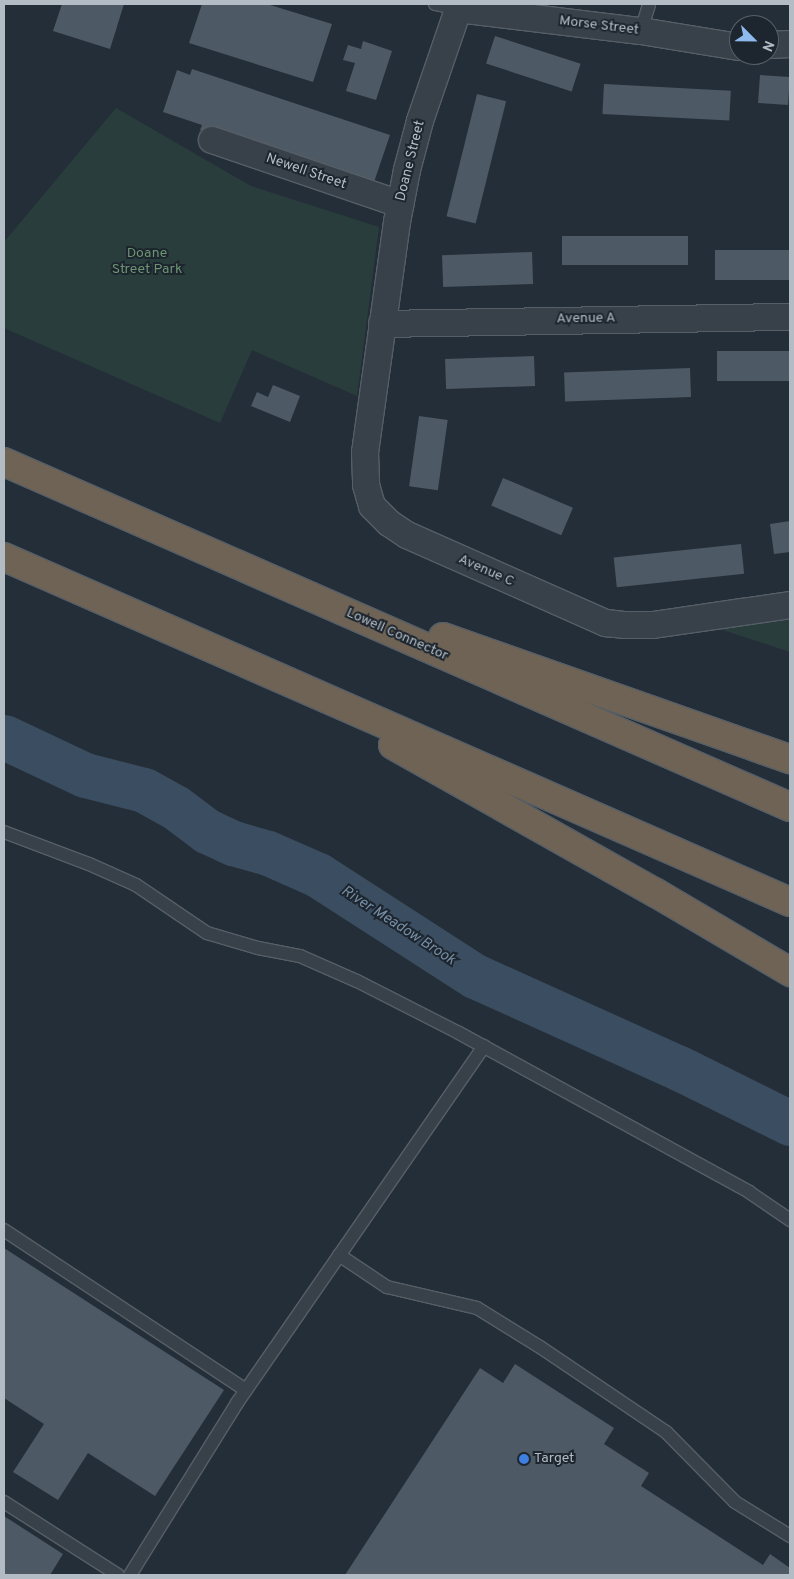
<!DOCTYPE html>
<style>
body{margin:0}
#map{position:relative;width:794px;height:1579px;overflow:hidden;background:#242e38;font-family:Overpass,sans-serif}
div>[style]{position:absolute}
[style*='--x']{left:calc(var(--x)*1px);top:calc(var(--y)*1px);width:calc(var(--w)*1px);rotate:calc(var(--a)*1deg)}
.green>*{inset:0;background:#293d3c}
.river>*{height:45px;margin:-22.5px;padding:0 22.5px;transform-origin:22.5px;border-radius:22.5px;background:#3b4d60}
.building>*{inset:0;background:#4d5964;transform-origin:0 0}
.roads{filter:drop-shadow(1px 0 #565e67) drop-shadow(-1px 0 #565e67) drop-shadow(0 1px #565e67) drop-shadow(0 -1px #565e67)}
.lane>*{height:12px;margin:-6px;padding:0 6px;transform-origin:6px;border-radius:6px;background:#384049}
.street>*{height:26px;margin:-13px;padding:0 13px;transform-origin:13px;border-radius:13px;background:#384049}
.highway>*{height:28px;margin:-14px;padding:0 14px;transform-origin:14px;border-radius:14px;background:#6e6355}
.dots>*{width:14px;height:14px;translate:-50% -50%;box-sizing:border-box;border:2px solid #1d252e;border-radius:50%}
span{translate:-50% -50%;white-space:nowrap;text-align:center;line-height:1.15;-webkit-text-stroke:4px #1d252e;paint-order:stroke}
.street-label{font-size:14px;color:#b3bbc5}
.park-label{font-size:14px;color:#6c9472}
.poi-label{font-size:14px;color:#b3bbc5}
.left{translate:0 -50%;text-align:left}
.water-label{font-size:15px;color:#768ea6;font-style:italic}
.frame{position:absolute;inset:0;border:5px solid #b3bbc5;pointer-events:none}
.north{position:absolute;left:729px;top:15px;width:50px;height:50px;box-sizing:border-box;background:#1d252e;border:1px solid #59616a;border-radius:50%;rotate:113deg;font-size:14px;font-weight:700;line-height:20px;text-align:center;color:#b3bbc5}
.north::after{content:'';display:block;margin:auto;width:18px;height:22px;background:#8fbaee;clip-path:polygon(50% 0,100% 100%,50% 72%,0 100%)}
</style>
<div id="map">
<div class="green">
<i style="clip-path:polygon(116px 108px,251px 186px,379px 227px,357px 396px,252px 350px,220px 423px,4px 328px,4px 242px)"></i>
<i style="clip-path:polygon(790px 605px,790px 652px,689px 619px)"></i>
</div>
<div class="river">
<i style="--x:4;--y:737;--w:89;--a:25.1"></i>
<i style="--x:85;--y:775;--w:61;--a:14.3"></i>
<i style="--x:144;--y:790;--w:35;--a:29"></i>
<i style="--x:175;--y:807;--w:40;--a:37"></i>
<i style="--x:207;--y:831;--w:29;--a:25"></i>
<i style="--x:233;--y:843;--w:36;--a:16"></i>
<i style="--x:268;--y:853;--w:55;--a:23.7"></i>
<i style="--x:318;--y:875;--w:187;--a:32.8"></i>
<i style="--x:475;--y:976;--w:224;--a:24.3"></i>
<i style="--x:679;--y:1068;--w:124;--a:26.4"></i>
</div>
<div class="building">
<i style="clip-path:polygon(62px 4px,124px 4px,110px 49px,53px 31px)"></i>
<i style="clip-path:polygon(202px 4px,267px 4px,332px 24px,313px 82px,189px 43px)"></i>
<i style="left:495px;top:36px;width:90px;height:29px;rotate:18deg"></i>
<i style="clip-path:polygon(363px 41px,392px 51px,376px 100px,346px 91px,355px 63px,343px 60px,348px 45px,361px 49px)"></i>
<i style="clip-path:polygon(192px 69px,390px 135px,372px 188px,200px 130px,202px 125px,163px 112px,177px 70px,190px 75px)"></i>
<i style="left:760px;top:75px;width:30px;height:28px;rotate:4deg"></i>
<i style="left:604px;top:84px;width:127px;height:30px;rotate:3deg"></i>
<i style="left:477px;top:94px;width:30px;height:126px;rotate:14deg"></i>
<i style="left:688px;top:236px;width:29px;height:126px;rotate:90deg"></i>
<i style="left:790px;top:250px;width:30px;height:75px;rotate:90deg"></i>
<i style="left:532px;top:252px;width:32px;height:90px;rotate:88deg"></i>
<i style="left:790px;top:351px;width:30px;height:73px;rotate:90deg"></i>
<i style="left:534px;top:356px;width:30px;height:89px;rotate:88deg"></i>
<i style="left:690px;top:368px;width:29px;height:126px;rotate:88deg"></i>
<i style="clip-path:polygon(273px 385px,300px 396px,290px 422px,251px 406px,257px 392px,268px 397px)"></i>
<i style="left:419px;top:416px;width:29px;height:71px;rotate:8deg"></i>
<i style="left:503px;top:478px;width:76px;height:30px;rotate:23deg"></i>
<i style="clip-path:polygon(790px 521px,790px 552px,774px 554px,770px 524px)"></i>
<i style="left:741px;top:544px;width:30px;height:128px;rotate:84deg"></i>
<i style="clip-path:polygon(4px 1248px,224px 1390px,155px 1496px,88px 1453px,58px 1500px,13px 1472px,44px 1424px,4px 1398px)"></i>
<i style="clip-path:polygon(515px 1364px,614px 1428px,604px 1444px,649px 1473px,641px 1486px,763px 1565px,770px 1554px,790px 1568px,790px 1575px,345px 1575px,480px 1368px,503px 1383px)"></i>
<i style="clip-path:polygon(4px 1516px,63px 1554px,50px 1575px,4px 1575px)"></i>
</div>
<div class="roads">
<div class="lane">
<i style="--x:435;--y:4;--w:24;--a:12"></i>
<i style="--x:641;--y:31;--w:28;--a:-73"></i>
<i style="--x:4;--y:832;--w:91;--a:20.6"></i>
<i style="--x:89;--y:864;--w:51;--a:24.1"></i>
<i style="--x:136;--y:885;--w:86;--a:34.1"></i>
<i style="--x:207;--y:933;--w:53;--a:16.4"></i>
<i style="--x:258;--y:948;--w:43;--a:10.8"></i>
<i style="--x:300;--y:956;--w:62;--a:23.7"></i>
<i style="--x:357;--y:981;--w:114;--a:27"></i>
<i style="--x:459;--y:1033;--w:331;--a:28.7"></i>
<i style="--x:749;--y:1192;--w:50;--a:34.3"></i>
<i style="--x:4;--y:1230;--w:290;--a:33.5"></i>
<i style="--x:339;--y:1255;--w:58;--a:33.7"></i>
<i style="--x:387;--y:1287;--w:92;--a:13.1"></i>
<i style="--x:477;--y:1308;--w:74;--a:31.8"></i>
<i style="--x:540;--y:1347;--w:152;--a:34"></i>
<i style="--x:666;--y:1432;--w:98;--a:45.4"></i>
<i style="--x:735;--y:1502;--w:65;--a:31.7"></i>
<i style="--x:4;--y:1502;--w:135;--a:32.6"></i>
<i style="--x:130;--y:1575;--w:203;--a:-58.1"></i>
<i style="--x:237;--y:1403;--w:434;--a:-55.3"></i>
</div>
<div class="street">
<i style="--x:460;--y:4;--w:124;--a:108.9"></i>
<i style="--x:420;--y:121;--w:51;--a:104.9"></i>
<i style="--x:407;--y:170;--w:53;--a:100.9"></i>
<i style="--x:397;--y:222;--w:232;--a:97.9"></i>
<i style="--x:365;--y:452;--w:33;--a:88"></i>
<i style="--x:366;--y:485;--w:22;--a:74"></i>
<i style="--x:372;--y:506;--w:24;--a:45"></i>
<i style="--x:389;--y:523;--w:22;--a:34"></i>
<i style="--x:407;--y:535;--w:218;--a:23.9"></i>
<i style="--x:606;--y:623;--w:20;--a:6"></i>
<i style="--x:626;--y:625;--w:27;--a:0"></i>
<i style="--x:653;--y:625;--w:138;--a:-8.3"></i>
<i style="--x:458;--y:9;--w:184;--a:6.9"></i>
<i style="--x:641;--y:31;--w:99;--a:9.3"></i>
<i style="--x:769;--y:45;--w:21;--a:-3"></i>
<i style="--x:212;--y:140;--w:199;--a:18.8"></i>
<i style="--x:382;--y:324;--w:408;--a:-1"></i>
</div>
<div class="highway">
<i style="--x:4;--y:462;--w:858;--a:23.7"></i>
<i style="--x:4;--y:557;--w:858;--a:23.7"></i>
<i style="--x:443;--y:637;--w:368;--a:19.4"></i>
<i style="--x:393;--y:745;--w:302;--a:29.4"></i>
<i style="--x:656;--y:893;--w:156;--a:30.5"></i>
</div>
</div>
<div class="dots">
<i style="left:524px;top:1459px;background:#3f7fe0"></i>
</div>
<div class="street-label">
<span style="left:599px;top:26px;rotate:7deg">Morse Street</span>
<span style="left:411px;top:161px;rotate:-76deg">Doane Street</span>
<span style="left:306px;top:172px;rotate:19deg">Newell Street</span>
<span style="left:586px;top:319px;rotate:-1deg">Avenue A</span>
<span style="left:486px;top:571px;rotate:24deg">Avenue C</span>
<span style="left:397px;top:635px;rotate:24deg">Lowell Connector</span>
</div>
<div class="park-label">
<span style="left:147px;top:262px">Doane<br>Street Park</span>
</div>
<div class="poi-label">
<span class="left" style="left:534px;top:1459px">Target</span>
</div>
<div class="water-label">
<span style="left:398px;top:926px;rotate:33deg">River Meadow Brook</span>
</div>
<div class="frame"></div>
<div class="north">N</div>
</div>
